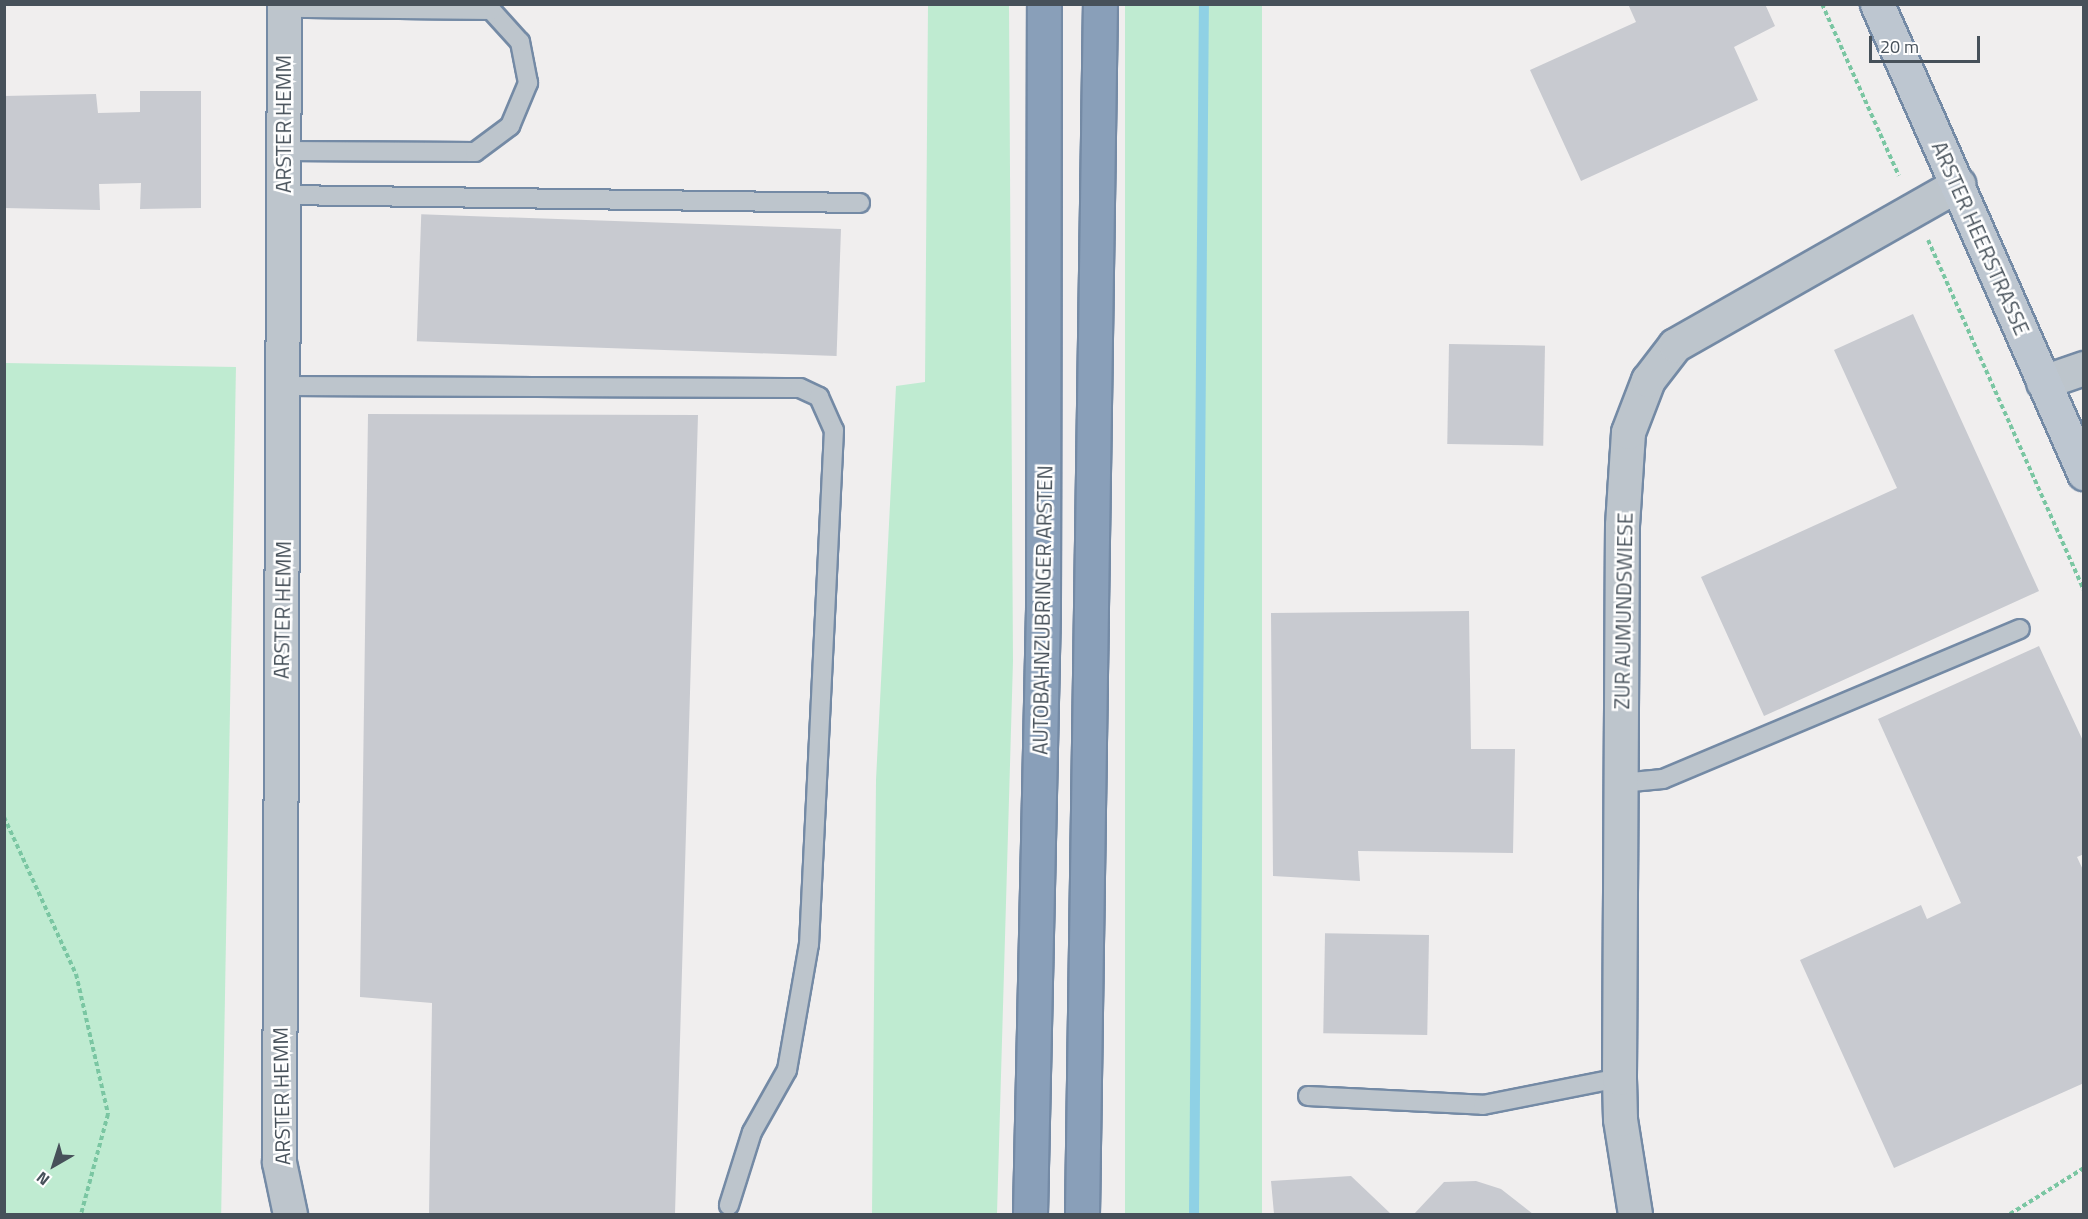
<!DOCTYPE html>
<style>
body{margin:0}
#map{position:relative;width:2088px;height:1219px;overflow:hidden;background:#f0eeee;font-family:"Titillium Web",sans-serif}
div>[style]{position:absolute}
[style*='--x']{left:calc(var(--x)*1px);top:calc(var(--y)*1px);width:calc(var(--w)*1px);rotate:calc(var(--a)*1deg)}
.green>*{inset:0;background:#bfebd1;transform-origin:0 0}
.stream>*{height:10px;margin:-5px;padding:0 5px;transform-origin:5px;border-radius:5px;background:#8fd1e5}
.building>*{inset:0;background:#c8cad0;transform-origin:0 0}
.path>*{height:4px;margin-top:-2px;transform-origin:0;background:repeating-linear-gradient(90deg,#7ac6a2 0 4.5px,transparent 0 7.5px)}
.roads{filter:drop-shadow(2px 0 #748aa5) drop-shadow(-2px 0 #748aa5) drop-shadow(0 2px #748aa5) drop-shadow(0 -2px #748aa5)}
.lane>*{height:18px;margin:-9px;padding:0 9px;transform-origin:9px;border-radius:9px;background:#bdc5cc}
.street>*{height:33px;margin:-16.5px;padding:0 16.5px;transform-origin:16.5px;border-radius:16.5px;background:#bdc5cc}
.secondary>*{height:33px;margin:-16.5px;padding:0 16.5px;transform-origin:16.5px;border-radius:16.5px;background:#bdc6d0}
.highway>*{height:33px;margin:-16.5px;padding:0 16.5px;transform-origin:16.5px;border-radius:16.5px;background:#899fb9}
span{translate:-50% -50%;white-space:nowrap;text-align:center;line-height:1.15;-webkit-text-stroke:5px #fff;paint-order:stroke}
.street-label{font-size:21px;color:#47515a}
.frame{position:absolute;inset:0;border:6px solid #47515a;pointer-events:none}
.north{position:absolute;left:24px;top:1135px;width:60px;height:60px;-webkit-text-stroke:4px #fff;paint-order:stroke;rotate:219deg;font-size:16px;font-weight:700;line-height:24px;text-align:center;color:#47515a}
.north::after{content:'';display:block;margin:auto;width:21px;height:27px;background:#47515a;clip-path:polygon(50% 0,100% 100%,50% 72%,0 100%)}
.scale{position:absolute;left:1869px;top:36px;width:111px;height:27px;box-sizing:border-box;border:3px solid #47515a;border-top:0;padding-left:8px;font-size:18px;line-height:21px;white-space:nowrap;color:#47515a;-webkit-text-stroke:4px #fff;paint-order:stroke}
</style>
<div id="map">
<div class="green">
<i style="clip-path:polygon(928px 5px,1009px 5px,1013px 661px,997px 1214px,872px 1214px,876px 780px,896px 386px,925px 382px)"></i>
<i style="left:1125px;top:5px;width:137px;height:1209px"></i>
<i style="left:5px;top:363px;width:231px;height:851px;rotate:1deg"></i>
</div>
<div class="stream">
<i style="--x:1194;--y:1214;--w:1210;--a:-89.53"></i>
</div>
<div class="building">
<i style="clip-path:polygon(1628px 4px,1765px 4px,1775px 26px,1734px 47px,1758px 100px,1581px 181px,1530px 70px,1636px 22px)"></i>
<i style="clip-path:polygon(140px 91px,201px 91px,201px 208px,140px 209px,141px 183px,99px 184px,100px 210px,4px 208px,4px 96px,96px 94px,98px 113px,140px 112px)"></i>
<i style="left:841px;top:229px;width:127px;height:420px;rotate:92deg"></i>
<i style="clip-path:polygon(1913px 314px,2039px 591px,1764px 716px,1701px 577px,1897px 488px,1834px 350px)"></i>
<i style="left:1449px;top:344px;width:96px;height:100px;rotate:1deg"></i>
<i style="clip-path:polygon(368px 414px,698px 415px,675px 1214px,429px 1214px,432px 1003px,360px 997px)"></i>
<i style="clip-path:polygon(1469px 611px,1471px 749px,1515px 749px,1513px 853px,1358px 851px,1360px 881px,1273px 876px,1271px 613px)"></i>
<i style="clip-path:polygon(2039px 646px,2084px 743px,2084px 854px,2077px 857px,2084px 872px,2084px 1083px,1894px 1168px,1800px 960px,1921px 905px,1927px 919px,1961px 903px,1878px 719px)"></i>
<i style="left:1429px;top:935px;width:100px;height:104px;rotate:91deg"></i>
<i style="clip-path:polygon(1351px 1176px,1391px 1214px,1274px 1214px,1271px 1181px)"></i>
<i style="clip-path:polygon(1476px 1181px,1501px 1189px,1533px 1214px,1414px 1214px,1444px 1182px)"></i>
</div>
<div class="path">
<i style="--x:1822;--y:4;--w:188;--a:65.9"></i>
<i style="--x:1928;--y:240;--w:383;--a:66"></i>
<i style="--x:4;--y:817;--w:173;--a:65.4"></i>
<i style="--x:76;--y:974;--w:144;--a:77.1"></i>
<i style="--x:108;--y:1114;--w:104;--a:105.1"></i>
<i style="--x:2010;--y:1214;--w:87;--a:-31.9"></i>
</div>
<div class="roads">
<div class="lane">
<i style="--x:283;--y:151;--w:192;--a:0.3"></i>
<i style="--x:475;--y:152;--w:44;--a:-36.6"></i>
<i style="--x:510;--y:126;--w:47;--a:-67.3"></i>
<i style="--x:528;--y:83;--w:42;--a:-101"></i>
<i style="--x:520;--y:42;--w:43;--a:-132.2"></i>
<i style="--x:491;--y:10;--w:207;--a:-179.4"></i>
<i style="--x:283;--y:195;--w:577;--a:0.79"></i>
<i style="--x:285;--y:386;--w:515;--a:0.22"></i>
<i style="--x:800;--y:388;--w:21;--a:25"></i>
<i style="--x:819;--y:397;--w:36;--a:66"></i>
<i style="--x:834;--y:430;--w:515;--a:92.78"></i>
<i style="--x:809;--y:944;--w:128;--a:99.9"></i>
<i style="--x:787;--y:1070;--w:71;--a:119.4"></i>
<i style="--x:752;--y:1132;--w:77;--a:107.5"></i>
<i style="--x:1621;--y:783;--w:42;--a:-5.4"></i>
<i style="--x:1663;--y:779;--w:387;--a:-22.8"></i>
<i style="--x:1308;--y:1096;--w:175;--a:2.9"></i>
<i style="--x:1483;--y:1105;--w:139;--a:-11.2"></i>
</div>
<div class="street">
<i style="--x:284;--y:4;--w:1158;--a:90.25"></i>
<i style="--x:279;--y:1162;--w:53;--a:78.1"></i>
<i style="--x:2043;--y:382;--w:43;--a:-18.9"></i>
<i style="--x:1635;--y:1214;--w:96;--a:-99"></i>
<i style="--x:1620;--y:1119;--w:41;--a:-91.4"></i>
<i style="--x:1619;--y:1078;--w:553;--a:-89.69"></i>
<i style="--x:1622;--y:525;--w:93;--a:-86.3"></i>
<i style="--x:1628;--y:432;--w:56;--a:-69"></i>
<i style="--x:1648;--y:380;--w:44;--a:-52.4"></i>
<i style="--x:1675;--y:345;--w:326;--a:-29.6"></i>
</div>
<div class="secondary">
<i style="--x:1877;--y:4;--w:513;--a:66.19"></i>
</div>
<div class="highway">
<i style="--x:1030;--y:1214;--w:605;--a:-88.77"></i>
<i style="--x:1043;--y:609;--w:605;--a:-89.91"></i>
<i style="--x:1082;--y:1214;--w:1210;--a:-89.15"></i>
</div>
</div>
<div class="street-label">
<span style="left:283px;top:124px;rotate:-90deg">ARSTER HEMM</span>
<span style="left:1981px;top:238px;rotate:66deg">ARSTER HEERSTRASSE</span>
<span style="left:282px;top:610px;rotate:-89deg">ARSTER HEMM</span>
<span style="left:1042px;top:610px;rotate:-89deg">AUTOBAHNZUBRINGER ARSTEN</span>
<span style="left:1623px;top:611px;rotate:-89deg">ZUR AUMUNDSWIESE</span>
<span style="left:281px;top:1096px;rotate:-91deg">ARSTER HEMM</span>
</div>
<div class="frame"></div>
<div class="north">N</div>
<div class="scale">20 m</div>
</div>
